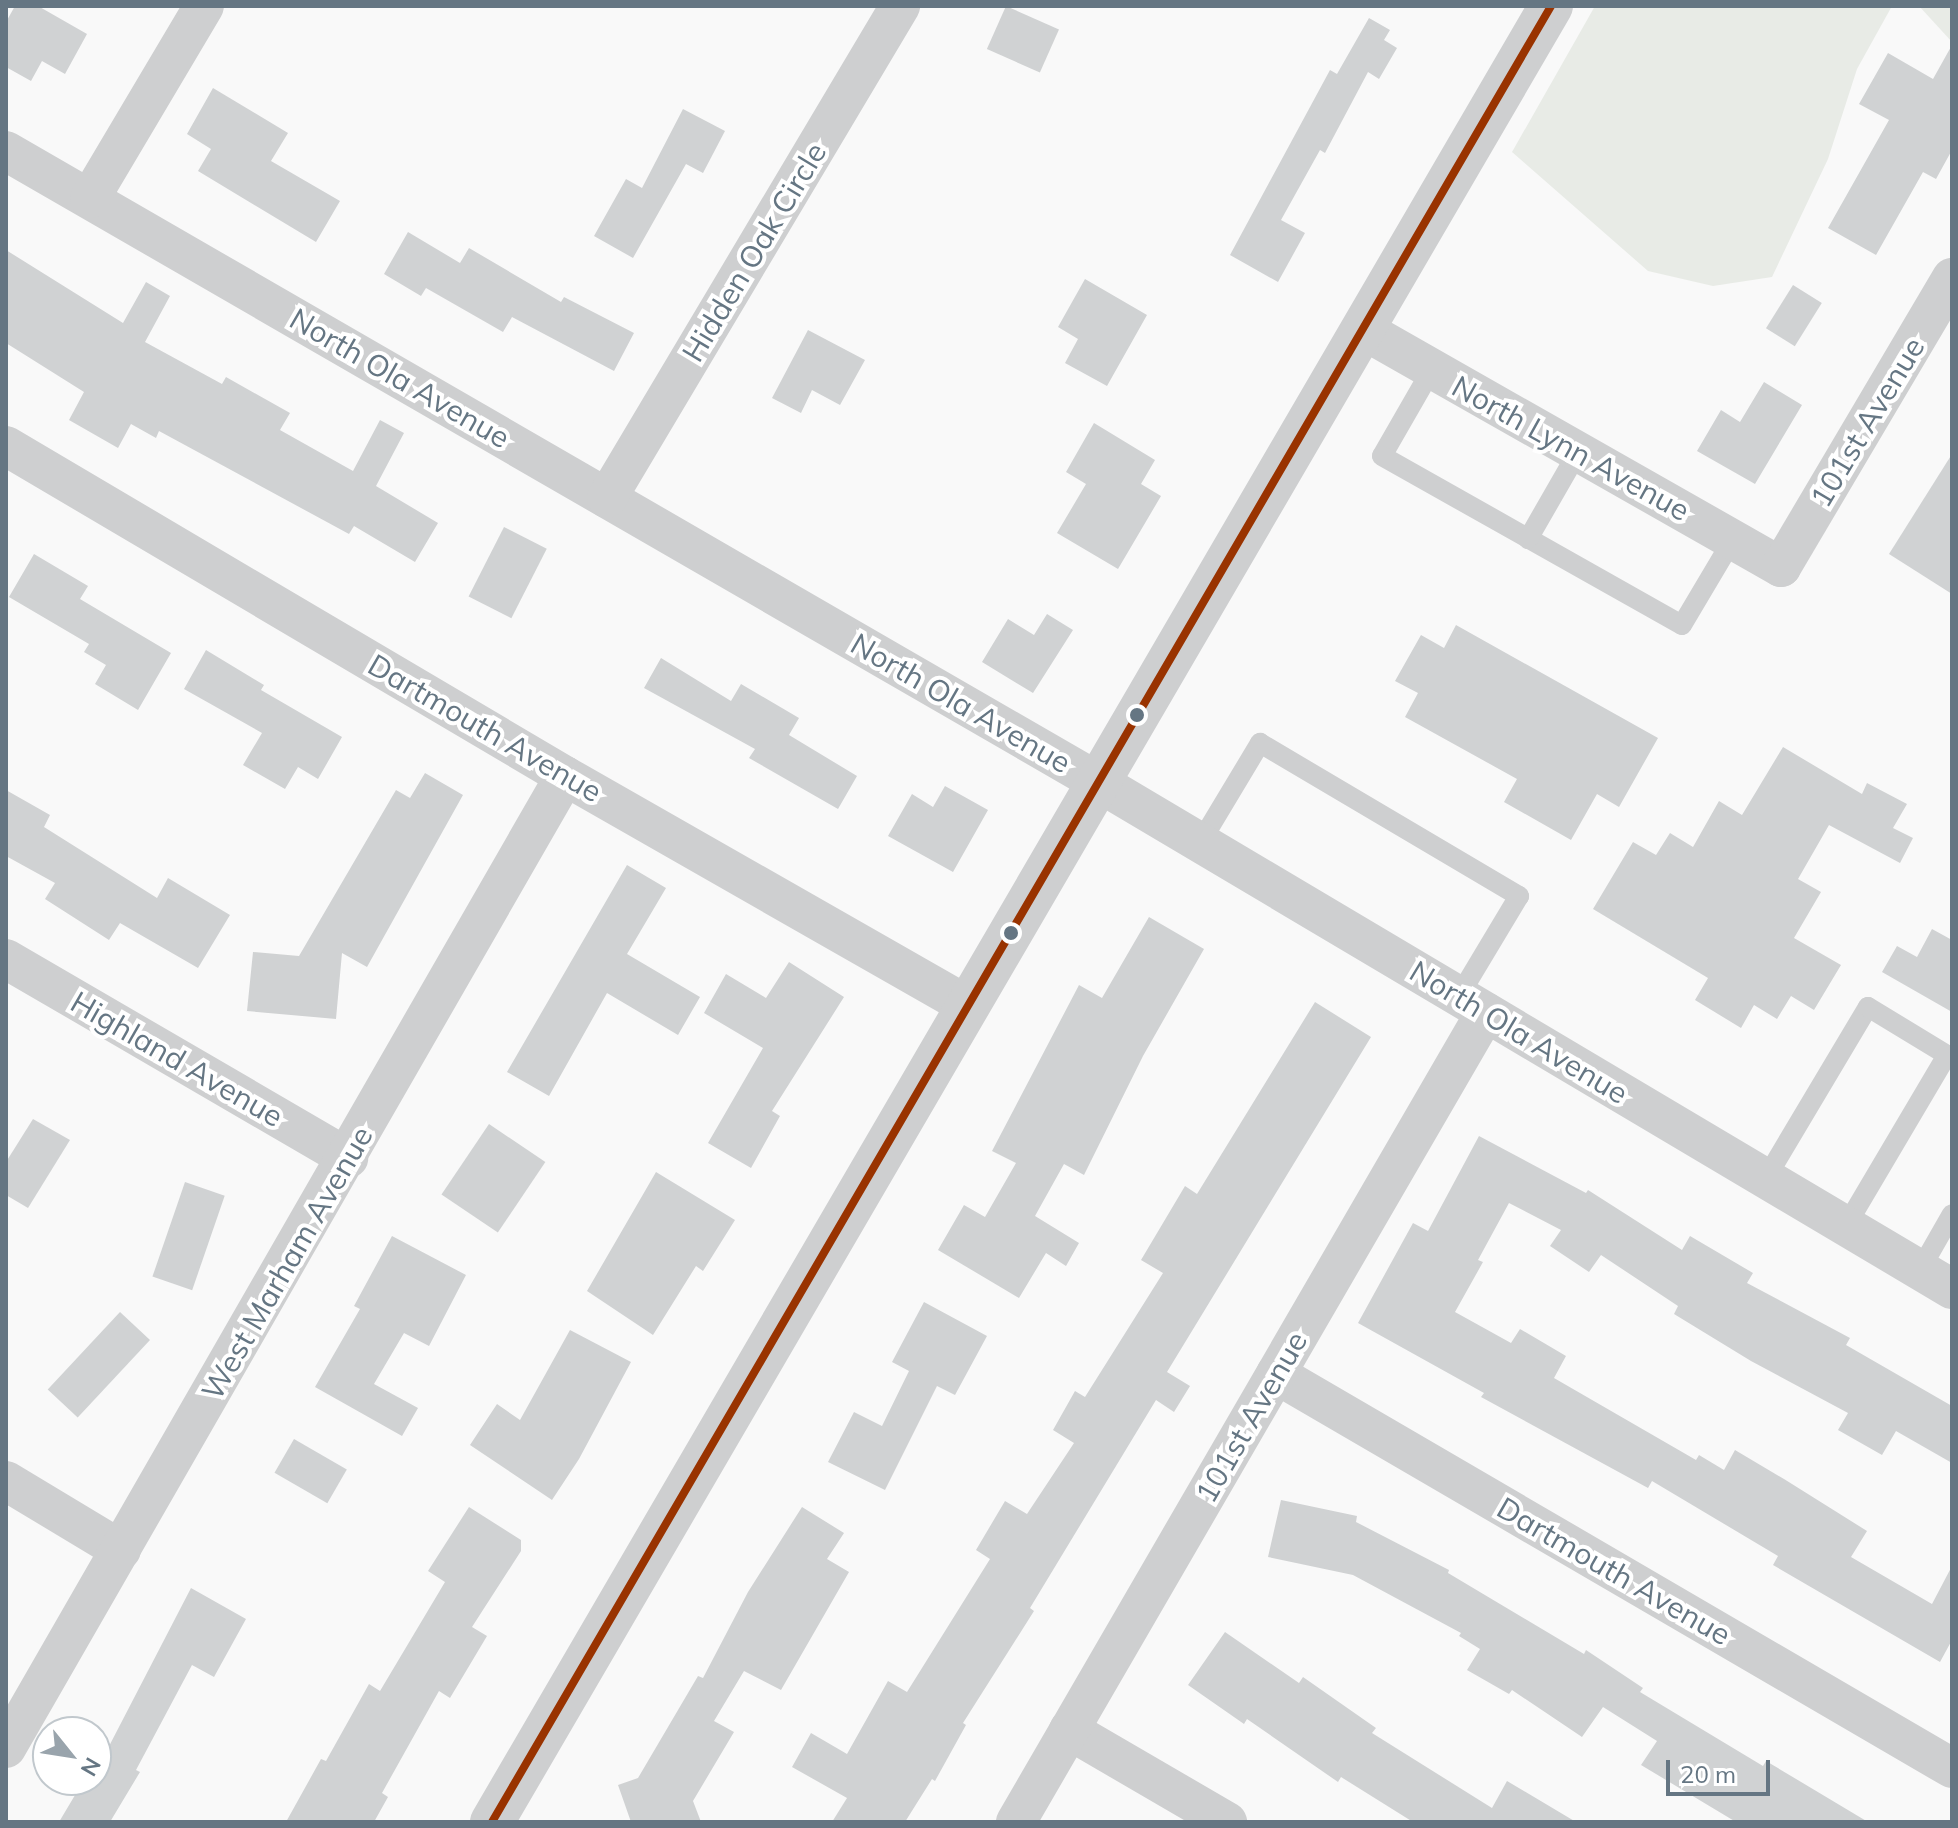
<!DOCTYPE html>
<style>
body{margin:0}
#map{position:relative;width:1958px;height:1828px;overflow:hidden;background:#f9f9f9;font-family:Mulish,sans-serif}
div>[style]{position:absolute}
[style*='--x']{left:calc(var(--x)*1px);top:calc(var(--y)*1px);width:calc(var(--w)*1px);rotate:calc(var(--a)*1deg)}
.green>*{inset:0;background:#e8ebe6}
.building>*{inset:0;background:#d0d2d3;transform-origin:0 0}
.service>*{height:20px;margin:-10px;padding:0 10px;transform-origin:10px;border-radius:10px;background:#cecfd0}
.minor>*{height:40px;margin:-20px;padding:0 20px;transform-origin:20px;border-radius:20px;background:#cecfd0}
.tertiary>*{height:44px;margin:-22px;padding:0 22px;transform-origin:22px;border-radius:22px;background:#cecfd0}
.bus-1>*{height:8px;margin:-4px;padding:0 4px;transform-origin:4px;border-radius:4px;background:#930}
.dots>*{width:22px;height:22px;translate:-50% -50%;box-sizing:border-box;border:4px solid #fff;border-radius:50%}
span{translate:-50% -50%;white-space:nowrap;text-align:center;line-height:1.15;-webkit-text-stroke:8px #fff;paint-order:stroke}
.street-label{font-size:30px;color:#657683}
.frame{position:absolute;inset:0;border:8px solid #657683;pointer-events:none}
.north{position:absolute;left:32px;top:1716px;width:80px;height:80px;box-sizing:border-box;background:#fff;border:2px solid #c1c8cd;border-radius:50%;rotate:120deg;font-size:22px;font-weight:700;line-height:32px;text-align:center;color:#657683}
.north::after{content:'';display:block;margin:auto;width:28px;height:36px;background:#99a4ac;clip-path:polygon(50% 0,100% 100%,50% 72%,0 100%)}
.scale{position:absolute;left:1666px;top:1760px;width:104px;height:36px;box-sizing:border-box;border:4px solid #657683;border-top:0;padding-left:10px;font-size:24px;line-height:28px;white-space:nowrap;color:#657683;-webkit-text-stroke:6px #fff;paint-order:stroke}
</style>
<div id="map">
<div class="green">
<i style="clip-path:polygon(1595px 6px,1892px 6px,1857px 69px,1828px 159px,1772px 277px,1713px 286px,1648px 271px,1512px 152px)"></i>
<i style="clip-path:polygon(1919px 6px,1952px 6px,1952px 42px)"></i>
</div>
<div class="building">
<i style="clip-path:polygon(15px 6px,38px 6px,87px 34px,65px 74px,42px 61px,31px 81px,6px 67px,6px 22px)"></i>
<i style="left:1006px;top:6px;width:58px;height:47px;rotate:24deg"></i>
<i style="clip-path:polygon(1369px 18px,1390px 30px,1384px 40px,1397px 48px,1379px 79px,1368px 72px,1325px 153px,1320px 150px,1281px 220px,1305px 233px,1278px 282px,1230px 255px,1330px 70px,1337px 74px)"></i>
<i style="clip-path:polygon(1952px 45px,1952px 150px,1936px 179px,1923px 172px,1876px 255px,1828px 228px,1889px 120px,1859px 104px,1888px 53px,1933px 79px)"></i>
<i style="clip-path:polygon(213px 88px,288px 133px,271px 161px,340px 201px,316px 242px,198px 171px,211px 149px,187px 134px)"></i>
<i style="clip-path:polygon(683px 109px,725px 131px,703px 173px,686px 164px,633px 258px,594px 236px,626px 179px,642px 188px)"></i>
<i style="clip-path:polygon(408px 232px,460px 263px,469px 248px,561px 302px,564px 297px,634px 333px,614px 371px,512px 317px,503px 332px,426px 288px,421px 296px,384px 274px)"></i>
<i style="clip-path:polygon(6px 250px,123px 323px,146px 282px,170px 296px,145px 342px,222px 384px,226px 377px,290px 413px,280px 430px,353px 471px,380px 420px,404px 433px,376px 486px,438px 523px,415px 562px,354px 526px,349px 534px,159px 431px,156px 438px,131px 424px,118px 448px,69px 420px,84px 392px,6px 343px)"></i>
<i style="clip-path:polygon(1085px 279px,1147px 315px,1107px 386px,1065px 363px,1078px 339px,1058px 327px)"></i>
<i style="left:1793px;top:285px;width:34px;height:51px;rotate:32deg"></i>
<i style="clip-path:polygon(808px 330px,865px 360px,840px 405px,812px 390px,801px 413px,772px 398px)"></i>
<i style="clip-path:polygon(1764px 382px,1802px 405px,1755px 484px,1697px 451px,1721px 410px,1740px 422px)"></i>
<i style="clip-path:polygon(1094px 423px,1155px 460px,1141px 484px,1161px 496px,1118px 569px,1057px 533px,1086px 484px,1066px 472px)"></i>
<i style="clip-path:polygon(1952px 454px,1952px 594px,1889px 554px)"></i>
<i style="left:504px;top:527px;width:48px;height:78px;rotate:27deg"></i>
<i style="clip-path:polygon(34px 554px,88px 586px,80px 599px,171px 653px,138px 710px,95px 684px,106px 665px,84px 652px,89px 644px,9px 597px)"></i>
<i style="clip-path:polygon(1047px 614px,1073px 630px,1033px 693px,982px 662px,1008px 619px,1034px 635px)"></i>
<i style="clip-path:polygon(1456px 625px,1658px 738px,1619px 807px,1597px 794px,1571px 840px,1504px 802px,1517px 779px,1405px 717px,1418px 693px,1395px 681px,1421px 635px,1444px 648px)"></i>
<i style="clip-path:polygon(206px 650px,264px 685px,261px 690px,342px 737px,318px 779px,298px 767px,285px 789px,243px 765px,262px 733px,184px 689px)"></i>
<i style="clip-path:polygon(661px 658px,731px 701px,741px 684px,799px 718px,789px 735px,857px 776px,838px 809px,749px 758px,755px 749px,644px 688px)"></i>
<i style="clip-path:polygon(1783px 747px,1862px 794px,1867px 783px,1907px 804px,1893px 828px,1913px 838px,1900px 863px,1829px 825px,1798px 879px,1821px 892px,1794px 938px,1841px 965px,1814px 1010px,1791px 996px,1777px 1019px,1754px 1005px,1741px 1028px,1695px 1000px,1708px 978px,1593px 909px,1633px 842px,1656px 855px,1670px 833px,1693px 847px,1719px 801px,1742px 815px)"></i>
<i style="clip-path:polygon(425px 773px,463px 795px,367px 967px,342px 953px,336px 1019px,247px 1011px,253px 952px,299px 956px,396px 790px,410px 798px)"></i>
<i style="clip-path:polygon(945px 786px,988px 810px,953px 872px,888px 836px,912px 794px,933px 807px)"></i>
<i style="clip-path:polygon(6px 790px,50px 815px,44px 827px,157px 898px,168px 878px,230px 915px,198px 968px,120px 923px,109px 940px,45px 899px,55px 883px,6px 856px)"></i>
<i style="clip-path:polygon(627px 865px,666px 888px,627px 954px,700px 997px,678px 1035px,607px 993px,549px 1096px,507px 1072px)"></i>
<i style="clip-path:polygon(1149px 917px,1204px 949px,1143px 1056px,1084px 1175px,1064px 1164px,1035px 1216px,1079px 1243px,1066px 1266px,1046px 1253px,1019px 1298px,938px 1250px,964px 1205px,985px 1217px,1016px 1163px,992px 1151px,1079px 985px,1102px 998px)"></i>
<i style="clip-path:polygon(1932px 929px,1952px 940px,1952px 1012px,1882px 972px,1897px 946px,1917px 957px)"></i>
<i style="clip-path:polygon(789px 962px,844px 997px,772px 1111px,780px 1116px,751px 1168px,708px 1143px,763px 1048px,704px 1013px,726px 974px,766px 998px)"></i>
<i style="clip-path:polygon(1315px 1002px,1371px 1037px,1167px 1372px,1190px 1386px,1174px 1412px,1156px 1400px,1030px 1608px,1034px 1611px,963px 1723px,966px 1725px,935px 1781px,932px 1779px,905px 1822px,832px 1822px,847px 1798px,792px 1767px,811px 1733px,847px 1754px,888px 1681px,907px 1692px,990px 1559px,976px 1550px,1005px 1501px,1027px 1514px,1074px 1443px,1053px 1430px,1075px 1391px,1085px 1397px,1163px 1273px,1141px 1260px,1185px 1186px,1197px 1194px)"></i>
<i style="clip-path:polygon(33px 1119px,70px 1140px,28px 1208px,6px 1195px,6px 1162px)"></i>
<i style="left:489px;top:1124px;width:68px;height:85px;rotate:34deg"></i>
<i style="clip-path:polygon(1479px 1136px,1586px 1193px,1588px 1190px,1682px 1250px,1690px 1236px,1753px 1273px,1747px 1283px,1850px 1338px,1846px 1345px,1952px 1406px,1952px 1463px,1896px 1431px,1882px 1455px,1838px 1430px,1848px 1413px,1751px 1361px,1674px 1314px,1678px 1306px,1601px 1255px,1589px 1272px,1550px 1246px,1561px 1230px,1509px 1203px,1478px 1260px,1483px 1262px,1455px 1312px,1511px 1343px,1520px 1329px,1566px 1356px,1554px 1378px,1696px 1460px,1699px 1455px,1724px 1470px,1735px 1450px,1784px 1479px,1867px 1531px,1851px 1557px,1932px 1604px,1952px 1566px,1952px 1640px,1940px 1662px,1773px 1565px,1778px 1556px,1652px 1481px,1648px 1488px,1481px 1397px,1484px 1393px,1358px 1323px,1413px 1223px,1428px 1231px)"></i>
<i style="clip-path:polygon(656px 1172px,735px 1220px,703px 1271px,696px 1266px,653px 1335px,587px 1291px)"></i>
<i style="left:185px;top:1182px;width:42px;height:100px;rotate:19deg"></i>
<i style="clip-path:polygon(392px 1236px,466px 1275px,429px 1346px,404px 1333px,374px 1384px,418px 1408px,402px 1436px,315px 1387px,360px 1309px,354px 1306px)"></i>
<i style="clip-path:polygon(924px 1302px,987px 1336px,955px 1395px,937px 1386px,885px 1490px,828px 1462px,854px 1412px,882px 1426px,909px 1371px,892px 1362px)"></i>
<i style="left:120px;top:1312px;width:41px;height:106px;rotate:43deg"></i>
<i style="clip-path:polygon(570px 1330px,631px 1362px,579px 1459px,552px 1500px,470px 1445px,497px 1404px,520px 1420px)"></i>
<i style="left:294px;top:1439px;width:61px;height:39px;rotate:30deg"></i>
<i style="clip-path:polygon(1281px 1500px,1357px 1516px,1356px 1522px,1449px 1570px,1448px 1573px,1584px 1654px,1586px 1650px,1643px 1688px,1640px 1692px,1763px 1766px,1766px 1761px,1868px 1822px,1736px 1822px,1641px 1765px,1657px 1741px,1603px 1707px,1582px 1737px,1512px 1690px,1509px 1694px,1467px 1670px,1480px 1649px,1459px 1636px,1461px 1633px,1353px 1575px,1268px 1557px)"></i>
<i style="clip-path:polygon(469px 1507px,521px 1540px,521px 1551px,472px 1627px,487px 1636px,450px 1698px,439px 1691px,382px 1793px,388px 1797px,374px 1822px,286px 1822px,321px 1759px,326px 1761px,369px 1684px,380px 1691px,445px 1582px,428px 1571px)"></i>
<i style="clip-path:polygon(802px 1507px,844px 1533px,827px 1559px,849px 1572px,781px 1690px,744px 1671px,714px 1721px,734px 1732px,693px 1801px,701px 1822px,631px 1822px,618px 1785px,638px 1778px,698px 1676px,703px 1678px,748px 1592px)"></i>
<i style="clip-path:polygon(191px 1588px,246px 1619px,214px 1677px,192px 1665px,136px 1770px,140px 1772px,110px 1822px,59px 1822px,84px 1780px,96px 1780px,96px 1746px,106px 1752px)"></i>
<i style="clip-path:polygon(1225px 1632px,1299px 1683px,1303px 1677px,1376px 1728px,1372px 1733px,1492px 1808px,1507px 1781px,1576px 1822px,1413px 1822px,1341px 1777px,1338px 1782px,1247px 1719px,1244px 1724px,1188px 1685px)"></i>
</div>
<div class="service">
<i style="--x:1432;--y:369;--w:100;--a:119.9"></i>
<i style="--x:1382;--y:456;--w:344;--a:29.4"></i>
<i style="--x:1682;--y:625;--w:100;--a:-59.3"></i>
<i style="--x:1528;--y:539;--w:100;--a:-60.1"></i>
<i style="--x:1200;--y:843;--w:117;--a:-59"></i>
<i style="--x:1260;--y:743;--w:301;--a:30.6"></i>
<i style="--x:1519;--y:896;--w:117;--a:121"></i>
<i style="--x:1766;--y:1178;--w:199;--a:-59.2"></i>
<i style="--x:1868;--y:1007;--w:92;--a:31.3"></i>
<i style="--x:1947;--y:1055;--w:199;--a:120.6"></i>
<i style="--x:1920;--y:1270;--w:64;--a:-60.3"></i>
</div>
<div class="minor">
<i style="--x:6;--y:151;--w:1261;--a:30.02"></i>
<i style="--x:1098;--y:782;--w:993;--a:30.7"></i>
<i style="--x:90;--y:198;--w:223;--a:-59.3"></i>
<i style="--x:1362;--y:329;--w:482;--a:29.6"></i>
<i style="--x:1781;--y:567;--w:336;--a:-59.4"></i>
<i style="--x:6;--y:446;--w:649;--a:30.56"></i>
<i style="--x:565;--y:776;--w:463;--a:29.7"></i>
<i style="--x:607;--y:498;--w:573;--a:-59.22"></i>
<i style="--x:6;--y:959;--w:396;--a:30.2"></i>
<i style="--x:1276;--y:1374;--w:782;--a:30.24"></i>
<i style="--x:6;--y:1481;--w:134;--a:31"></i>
<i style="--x:1069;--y:1730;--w:183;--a:30.2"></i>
<i style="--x:6;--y:1748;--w:1121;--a:-60.1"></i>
<i style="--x:1016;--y:1822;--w:936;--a:-59.88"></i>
</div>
<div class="tertiary">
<i style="--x:492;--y:1822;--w:2102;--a:-59.75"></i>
</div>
<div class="bus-1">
<i style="--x:492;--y:1822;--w:2102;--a:-59.75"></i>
</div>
<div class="dots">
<i style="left:1137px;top:715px;background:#657683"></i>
<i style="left:1011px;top:933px;background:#657683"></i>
</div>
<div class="street-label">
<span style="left:754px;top:252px;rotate:-59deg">Hidden Oak Circle</span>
<span style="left:400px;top:378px;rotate:30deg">North Ola Avenue</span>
<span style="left:1867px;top:422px;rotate:-59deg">101st Avenue</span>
<span style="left:1571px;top:448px;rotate:29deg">North Lynn Avenue</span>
<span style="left:961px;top:703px;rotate:30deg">North Ola Avenue</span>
<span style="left:485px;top:728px;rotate:30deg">Dartmouth Avenue</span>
<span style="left:1519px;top:1032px;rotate:31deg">North Ola Avenue</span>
<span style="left:177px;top:1059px;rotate:30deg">Highland Avenue</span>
<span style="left:287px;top:1263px;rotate:-60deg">West Marham Avenue</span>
<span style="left:1251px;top:1417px;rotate:-60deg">101st Avenue</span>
<span style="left:1614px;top:1571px;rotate:30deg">Dartmouth Avenue</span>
</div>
<div class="frame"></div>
<div class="north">N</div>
<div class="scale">20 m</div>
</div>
